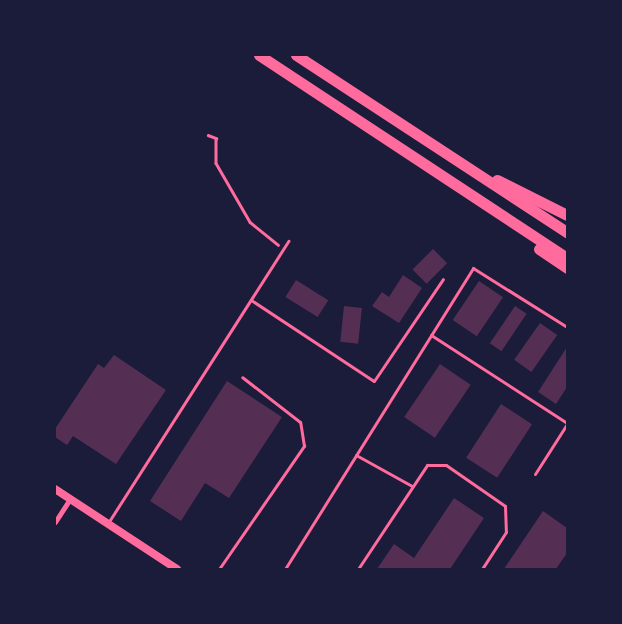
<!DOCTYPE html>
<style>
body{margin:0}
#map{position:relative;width:622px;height:624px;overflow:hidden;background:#1b1b3a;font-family:"Space Grotesk",sans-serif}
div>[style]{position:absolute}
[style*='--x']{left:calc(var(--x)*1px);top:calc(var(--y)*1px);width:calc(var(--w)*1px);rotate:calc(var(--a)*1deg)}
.building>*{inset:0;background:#542f53;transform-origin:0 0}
.path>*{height:2.5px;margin:-1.25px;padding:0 1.25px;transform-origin:1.25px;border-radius:1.25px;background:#ff6b9d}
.service>*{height:3px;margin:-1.5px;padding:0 1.5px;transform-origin:1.5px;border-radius:1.5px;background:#ff6b9d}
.minor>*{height:5px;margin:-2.5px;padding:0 2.5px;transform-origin:2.5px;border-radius:2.5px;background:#ff6b9d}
.tertiary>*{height:8px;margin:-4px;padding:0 4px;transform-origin:4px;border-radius:4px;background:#ff6b9d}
.motorway>*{height:11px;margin:-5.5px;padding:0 5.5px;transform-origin:5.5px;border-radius:5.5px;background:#ff6b9d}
span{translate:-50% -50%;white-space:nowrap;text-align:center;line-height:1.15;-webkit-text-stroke:4.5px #1b1b3a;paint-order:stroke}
.frame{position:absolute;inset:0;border:56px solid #1b1b3a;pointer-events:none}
</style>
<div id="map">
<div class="building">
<i style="left:433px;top:249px;width:20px;height:29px;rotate:45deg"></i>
<i style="clip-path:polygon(403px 275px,422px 288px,399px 323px,372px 306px,382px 292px,389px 297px)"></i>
<i style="left:296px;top:280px;width:38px;height:20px;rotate:32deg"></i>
<i style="left:479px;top:281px;width:29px;height:47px;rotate:34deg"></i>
<i style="left:344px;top:306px;width:18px;height:36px;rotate:6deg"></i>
<i style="left:515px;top:306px;width:14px;height:45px;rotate:34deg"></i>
<i style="left:540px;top:323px;width:21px;height:45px;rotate:35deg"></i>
<i style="clip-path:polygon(567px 347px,567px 387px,556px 404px,538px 392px)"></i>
<i style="clip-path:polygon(114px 355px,166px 390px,116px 464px,73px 436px,67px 445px,55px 437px,55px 429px,98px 364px,104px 368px)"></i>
<i style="left:440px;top:364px;width:37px;height:64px;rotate:34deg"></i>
<i style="clip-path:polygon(227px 381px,282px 417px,229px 498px,205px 483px,181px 521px,150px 501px)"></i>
<i style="left:501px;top:404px;width:37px;height:64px;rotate:33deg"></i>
<i style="clip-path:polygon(454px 498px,484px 518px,450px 569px,377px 569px,394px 544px,414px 558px)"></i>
<i style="clip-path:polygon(543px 511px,567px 528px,567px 553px,556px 569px,504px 569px)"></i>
</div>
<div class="path">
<i style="--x:208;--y:135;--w:9;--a:21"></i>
<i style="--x:216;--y:138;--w:25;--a:90"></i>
<i style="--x:216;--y:163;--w:68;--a:60"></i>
<i style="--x:250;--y:222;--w:36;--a:39"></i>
</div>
<div class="service">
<i style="--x:251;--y:300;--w:147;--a:33.4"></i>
<i style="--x:374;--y:381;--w:123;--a:-55.9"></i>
<i style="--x:431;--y:335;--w:162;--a:32.9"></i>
<i style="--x:356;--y:455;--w:64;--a:29"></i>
<i style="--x:535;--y:474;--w:59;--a:-57.4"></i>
<i style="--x:108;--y:523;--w:335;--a:-57.4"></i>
<i style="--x:219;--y:569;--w:150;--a:-55.4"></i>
<i style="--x:304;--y:446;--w:24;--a:-99"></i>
<i style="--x:300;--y:422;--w:73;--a:-142.2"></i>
<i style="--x:285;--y:569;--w:355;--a:-58"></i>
<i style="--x:473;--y:268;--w:111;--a:32.1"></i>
<i style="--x:358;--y:569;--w:125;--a:-56.4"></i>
<i style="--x:427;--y:465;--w:19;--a:0"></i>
<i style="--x:446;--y:465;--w:72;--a:34.8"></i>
<i style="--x:505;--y:506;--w:26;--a:88"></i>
<i style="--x:506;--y:532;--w:44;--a:123"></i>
</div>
<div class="minor">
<i style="--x:55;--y:522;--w:27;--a:-57"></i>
</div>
<div class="tertiary">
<i style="--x:55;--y:489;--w:146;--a:33.3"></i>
</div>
<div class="motorway">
<i style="--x:259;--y:55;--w:369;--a:33.4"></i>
<i style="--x:296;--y:55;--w:324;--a:33.2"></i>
<i style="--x:497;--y:180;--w:78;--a:26.6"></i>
<i style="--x:539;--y:249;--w:34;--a:34"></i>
</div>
<div class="frame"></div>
</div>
